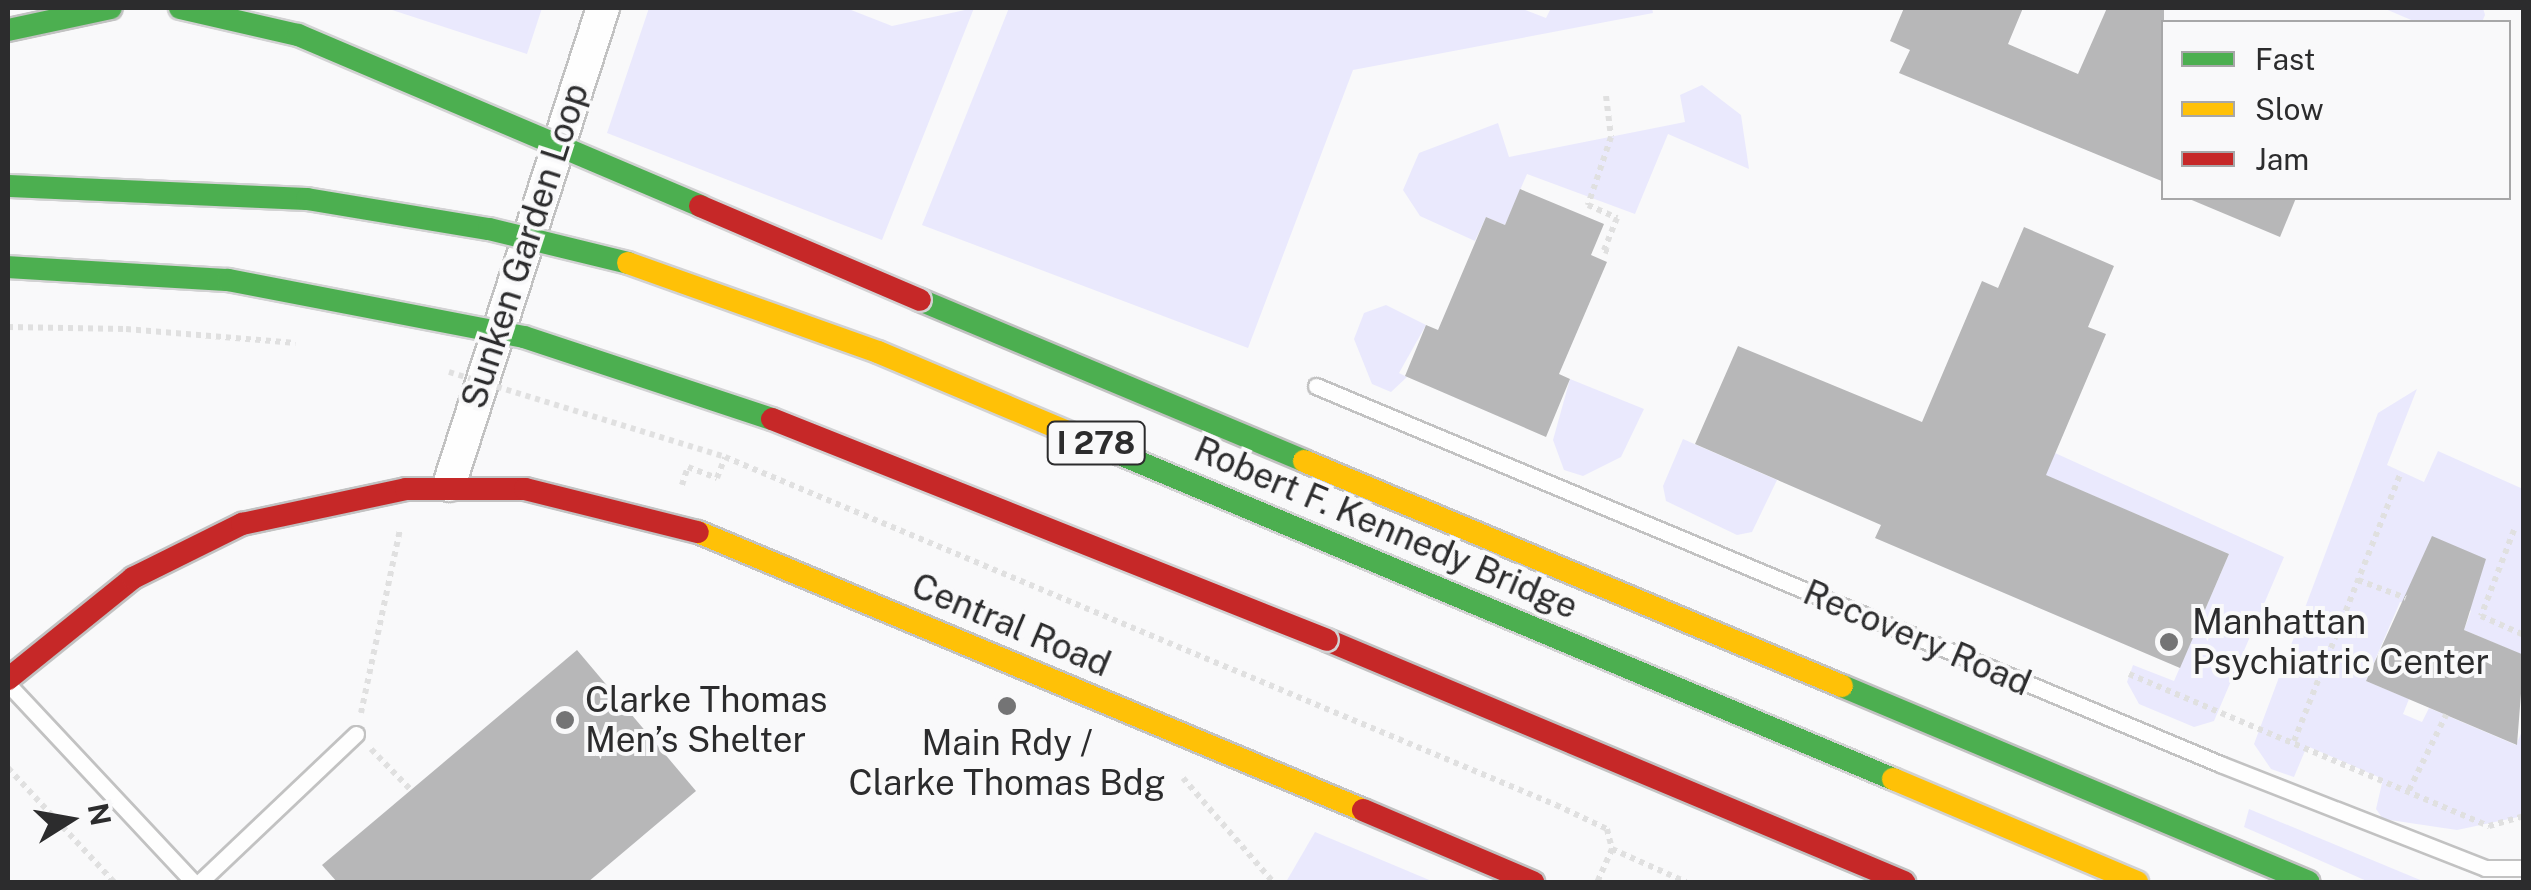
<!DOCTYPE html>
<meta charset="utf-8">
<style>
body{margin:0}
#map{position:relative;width:2531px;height:890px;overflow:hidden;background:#f9f9fa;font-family:"Public Sans",sans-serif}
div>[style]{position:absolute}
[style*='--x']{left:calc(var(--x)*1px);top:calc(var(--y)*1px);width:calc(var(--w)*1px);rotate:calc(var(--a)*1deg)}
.green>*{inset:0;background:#eae9fd}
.building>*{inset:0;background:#b7b7b8}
.path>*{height:6px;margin-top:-3px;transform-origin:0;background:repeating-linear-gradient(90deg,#e0e0e0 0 5px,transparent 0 10px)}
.roads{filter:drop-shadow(2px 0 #c2c2c2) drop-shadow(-2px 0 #c2c2c2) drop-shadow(0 2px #c2c2c2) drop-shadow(0 -2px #c2c2c2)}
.lane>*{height:15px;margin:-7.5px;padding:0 7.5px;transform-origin:7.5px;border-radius:7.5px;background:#fefefe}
.street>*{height:32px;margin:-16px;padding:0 16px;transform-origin:16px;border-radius:16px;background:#fefefe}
.fast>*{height:22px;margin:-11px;padding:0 11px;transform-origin:11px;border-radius:11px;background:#4caf50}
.slow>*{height:22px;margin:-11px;padding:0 11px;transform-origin:11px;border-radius:11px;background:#ffc107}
.jam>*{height:22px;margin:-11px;padding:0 11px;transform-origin:11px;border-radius:11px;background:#c62828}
.path-bridge>*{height:6px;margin-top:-3px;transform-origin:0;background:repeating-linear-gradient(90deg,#e0e0e0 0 5px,transparent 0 10px)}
.bridges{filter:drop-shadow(2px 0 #d2d2d3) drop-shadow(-2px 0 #d2d2d3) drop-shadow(0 2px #d2d2d3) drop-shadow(0 -2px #d2d2d3)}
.fast-bridge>*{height:22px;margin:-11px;padding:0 11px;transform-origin:11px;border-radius:11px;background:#4caf50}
.slow-bridge>*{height:22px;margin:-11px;padding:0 11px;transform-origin:11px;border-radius:11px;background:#ffc107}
.jam-bridge>*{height:22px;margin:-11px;padding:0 11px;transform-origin:11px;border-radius:11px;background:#c62828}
.dots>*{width:28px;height:28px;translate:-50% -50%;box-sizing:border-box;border:5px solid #f9f9fa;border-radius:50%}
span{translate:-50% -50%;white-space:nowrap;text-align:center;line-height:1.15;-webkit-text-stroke:8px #f9f9fa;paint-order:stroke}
.shield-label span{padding:2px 8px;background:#f9f9fa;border:2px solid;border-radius:8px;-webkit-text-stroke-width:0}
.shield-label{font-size:32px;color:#2c2c2d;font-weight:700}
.street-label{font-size:35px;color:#2c2c2d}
.poi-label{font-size:35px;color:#2c2c2d}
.left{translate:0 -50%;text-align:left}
.frame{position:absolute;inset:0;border:10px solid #2c2c2d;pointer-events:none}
.legend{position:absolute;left:2161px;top:20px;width:350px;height:180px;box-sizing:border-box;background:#f9f9fa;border:2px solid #a7a7a8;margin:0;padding:12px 18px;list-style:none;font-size:30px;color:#2c2c2d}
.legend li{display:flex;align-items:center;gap:20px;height:50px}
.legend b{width:50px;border:2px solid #a7a7a8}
.north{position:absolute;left:20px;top:770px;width:100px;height:100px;-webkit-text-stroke:8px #f9f9fa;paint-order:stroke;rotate:79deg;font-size:28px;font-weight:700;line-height:40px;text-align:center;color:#2c2c2d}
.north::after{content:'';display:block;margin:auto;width:35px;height:45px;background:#2c2c2d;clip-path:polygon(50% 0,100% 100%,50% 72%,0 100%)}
</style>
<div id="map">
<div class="green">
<i style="clip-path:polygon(386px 8px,542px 8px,527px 54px)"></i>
<i style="clip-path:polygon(649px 8px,846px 8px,892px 26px,974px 8px,882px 240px,607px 133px)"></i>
<i style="clip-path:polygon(1009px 8px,1520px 8px,1546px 18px,1551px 8px,1652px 8px,1653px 13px,1353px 70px,1248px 348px,922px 225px)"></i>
<i style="clip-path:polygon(2383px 8px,2483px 8px,2485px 15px,2482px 22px,2416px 22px)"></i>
<i style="clip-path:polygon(1702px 85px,1741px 115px,1749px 169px,1668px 134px,1635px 214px,1527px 174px,1505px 225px,1486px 217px,1475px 241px,1420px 216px,1403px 190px,1419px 153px,1498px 123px,1509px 157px,1685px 122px,1680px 95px)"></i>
<i style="clip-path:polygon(1386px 305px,1426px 325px,1399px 373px,1407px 377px,1391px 392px,1372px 384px,1354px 339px,1364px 313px)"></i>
<i style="clip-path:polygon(1570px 379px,1644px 409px,1621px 457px,1583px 476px,1564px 470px,1553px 440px)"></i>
<i style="clip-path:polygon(2417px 389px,2387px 465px,2424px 482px,2438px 451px,2523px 489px,2523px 655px,2464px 630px,2471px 611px,2466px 608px,2400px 602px,2366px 681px,2409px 699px,2403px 714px,2422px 722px,2429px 708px,2516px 745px,2523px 729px,2523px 816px,2457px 830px,2383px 819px,2376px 809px,2383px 779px,2307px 746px,2294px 777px,2271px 769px,2254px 744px,2378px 413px)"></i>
<i style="clip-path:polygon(1683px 439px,1777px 480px,1752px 532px,1737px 535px,1666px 501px,1663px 486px)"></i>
<i style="clip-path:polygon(2055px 453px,2284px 557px,2214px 721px,2194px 727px,2139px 704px,2127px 682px,2133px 665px,2174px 681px,2229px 554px,2045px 475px)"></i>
<i style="clip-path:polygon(2249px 809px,2425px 882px,2369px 882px,2244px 827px)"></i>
<i style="clip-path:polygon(1315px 832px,1434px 882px,1286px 882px)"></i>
</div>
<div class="building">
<i style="clip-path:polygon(1904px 8px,2023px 8px,2008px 44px,2078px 74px,2107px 8px,2164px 8px,2164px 182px,1899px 73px,1910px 50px,1890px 41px)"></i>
<i style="clip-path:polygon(1520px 189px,1604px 224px,1591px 255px,1607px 262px,1559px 374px,1570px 379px,1546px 437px,1405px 376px,1426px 325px,1438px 330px,1486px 217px,1505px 225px)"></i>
<i style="clip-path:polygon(2187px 198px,2296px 198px,2280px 237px)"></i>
<i style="clip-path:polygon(2024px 227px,2114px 266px,2088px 327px,2106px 334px,2046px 475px,2229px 554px,2180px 668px,1875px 538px,1881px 525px,1695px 444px,1738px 346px,1922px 422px,1982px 281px,1998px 288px)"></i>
<i style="clip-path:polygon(2432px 536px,2486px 559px,2464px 630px,2524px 655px,2517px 745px,2366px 681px)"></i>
<i style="clip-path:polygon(577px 650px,696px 791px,588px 882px,337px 882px,322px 865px)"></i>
</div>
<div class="path">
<i style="--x:1606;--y:96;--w:41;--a:83"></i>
<i style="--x:1611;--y:137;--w:72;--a:108.7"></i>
<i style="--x:1588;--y:205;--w:32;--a:24"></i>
<i style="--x:1617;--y:218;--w:35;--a:112"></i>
<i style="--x:1604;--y:250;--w:6;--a:18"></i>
<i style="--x:8;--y:327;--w:118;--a:1"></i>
<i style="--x:682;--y:485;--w:19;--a:-72"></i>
<i style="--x:688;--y:467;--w:31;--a:21"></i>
<i style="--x:717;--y:478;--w:22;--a:-69"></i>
<i style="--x:2514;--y:530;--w:92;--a:111"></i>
<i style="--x:2481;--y:616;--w:47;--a:23.8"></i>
<i style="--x:2358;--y:580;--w:51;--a:20.6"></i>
<i style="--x:2129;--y:674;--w:391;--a:22.9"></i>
<i style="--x:2489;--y:826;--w:36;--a:-16"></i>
<i style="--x:361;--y:713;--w:188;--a:-78"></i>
<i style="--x:2294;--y:741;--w:286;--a:-68.3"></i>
<i style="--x:371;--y:749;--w:57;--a:45.7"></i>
<i style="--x:8;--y:768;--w:156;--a:47.1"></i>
<i style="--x:1183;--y:778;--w:138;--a:49.1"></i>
<i style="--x:2409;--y:790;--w:84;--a:-63.7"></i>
<i style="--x:1556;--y:805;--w:56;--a:25.2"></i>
<i style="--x:1607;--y:829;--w:21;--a:76"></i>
<i style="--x:1612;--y:849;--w:36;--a:114"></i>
<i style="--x:1612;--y:849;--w:81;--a:24"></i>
</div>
<div class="roads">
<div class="lane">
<i style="--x:1316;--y:386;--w:980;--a:22.69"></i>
<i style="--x:2220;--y:764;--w:285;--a:21.4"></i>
<i style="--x:2485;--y:868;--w:39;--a:0"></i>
<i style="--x:8;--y:684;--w:271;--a:46.9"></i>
<i style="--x:200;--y:882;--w:215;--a:-43.5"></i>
</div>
<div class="street">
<i style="--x:449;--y:485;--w:501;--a:-72.11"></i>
</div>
<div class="fast">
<i style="--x:8;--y:30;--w:105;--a:-12.1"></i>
<i style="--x:920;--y:300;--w:416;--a:22.7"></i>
<i style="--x:1842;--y:686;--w:506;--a:22.77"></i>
</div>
<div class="slow">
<i style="--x:1304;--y:461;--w:583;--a:22.7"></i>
<i style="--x:698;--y:532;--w:721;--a:22.69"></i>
</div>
<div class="jam">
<i style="--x:1327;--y:640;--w:626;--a:22.75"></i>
<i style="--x:8;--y:679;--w:161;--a:-38.9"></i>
<i style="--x:133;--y:578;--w:122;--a:-26.4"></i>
<i style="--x:242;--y:524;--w:168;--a:-12"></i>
<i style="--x:406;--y:489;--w:119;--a:0"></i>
<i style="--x:525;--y:489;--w:178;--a:14"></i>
<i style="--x:1363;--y:810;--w:185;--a:23"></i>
</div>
</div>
<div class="path-bridge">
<i style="--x:126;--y:329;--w:170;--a:4.7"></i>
<i style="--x:449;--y:372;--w:289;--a:17.1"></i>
<i style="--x:725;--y:457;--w:901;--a:22.72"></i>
</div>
<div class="bridges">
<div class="fast-bridge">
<i style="--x:180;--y:8;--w:121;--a:12.9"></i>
<i style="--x:298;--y:35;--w:437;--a:23"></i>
<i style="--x:8;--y:186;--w:299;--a:2.5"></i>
<i style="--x:307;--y:199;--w:184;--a:9.4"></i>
<i style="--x:489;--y:229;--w:143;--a:13.7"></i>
<i style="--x:8;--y:267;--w:220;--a:3.4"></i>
<i style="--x:228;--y:280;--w:301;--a:10.9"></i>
<i style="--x:524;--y:337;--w:261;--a:18.3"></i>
<i style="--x:1115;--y:452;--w:844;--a:22.8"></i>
</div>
<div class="slow-bridge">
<i style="--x:628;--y:263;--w:265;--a:19.6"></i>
<i style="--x:878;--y:352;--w:257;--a:22.9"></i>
<i style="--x:1893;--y:779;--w:265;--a:22.9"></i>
</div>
<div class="jam-bridge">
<i style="--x:700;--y:206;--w:239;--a:23.1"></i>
<i style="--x:772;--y:419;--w:597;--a:21.71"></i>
</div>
</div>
<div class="dots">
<i style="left:2169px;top:642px;background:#747475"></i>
<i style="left:1007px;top:706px;background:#747475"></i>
<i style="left:565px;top:720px;background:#747475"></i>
</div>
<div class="shield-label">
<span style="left:1096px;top:443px">I 278</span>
</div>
<div class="street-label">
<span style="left:525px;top:246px;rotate:-72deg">Sunken Garden Loop</span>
<span style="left:1386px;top:528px;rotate:23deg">Robert F. Kennedy Bridge</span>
<span style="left:1011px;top:625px;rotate:23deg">Central Road</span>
<span style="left:1917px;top:638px;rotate:23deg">Recovery Road</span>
</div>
<div class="poi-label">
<span class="left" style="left:2192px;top:642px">Manhattan<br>Psychiatric Center</span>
<span class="left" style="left:585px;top:720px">Clarke Thomas<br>Men’s Shelter</span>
<span style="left:1007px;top:763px">Main Rdy /<br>Clarke Thomas Bdg</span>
</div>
<div class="frame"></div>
<ul class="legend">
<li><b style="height:12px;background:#4caf50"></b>Fast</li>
<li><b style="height:12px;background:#ffc107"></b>Slow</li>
<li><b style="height:12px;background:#c62828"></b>Jam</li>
</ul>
<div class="north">N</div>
</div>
